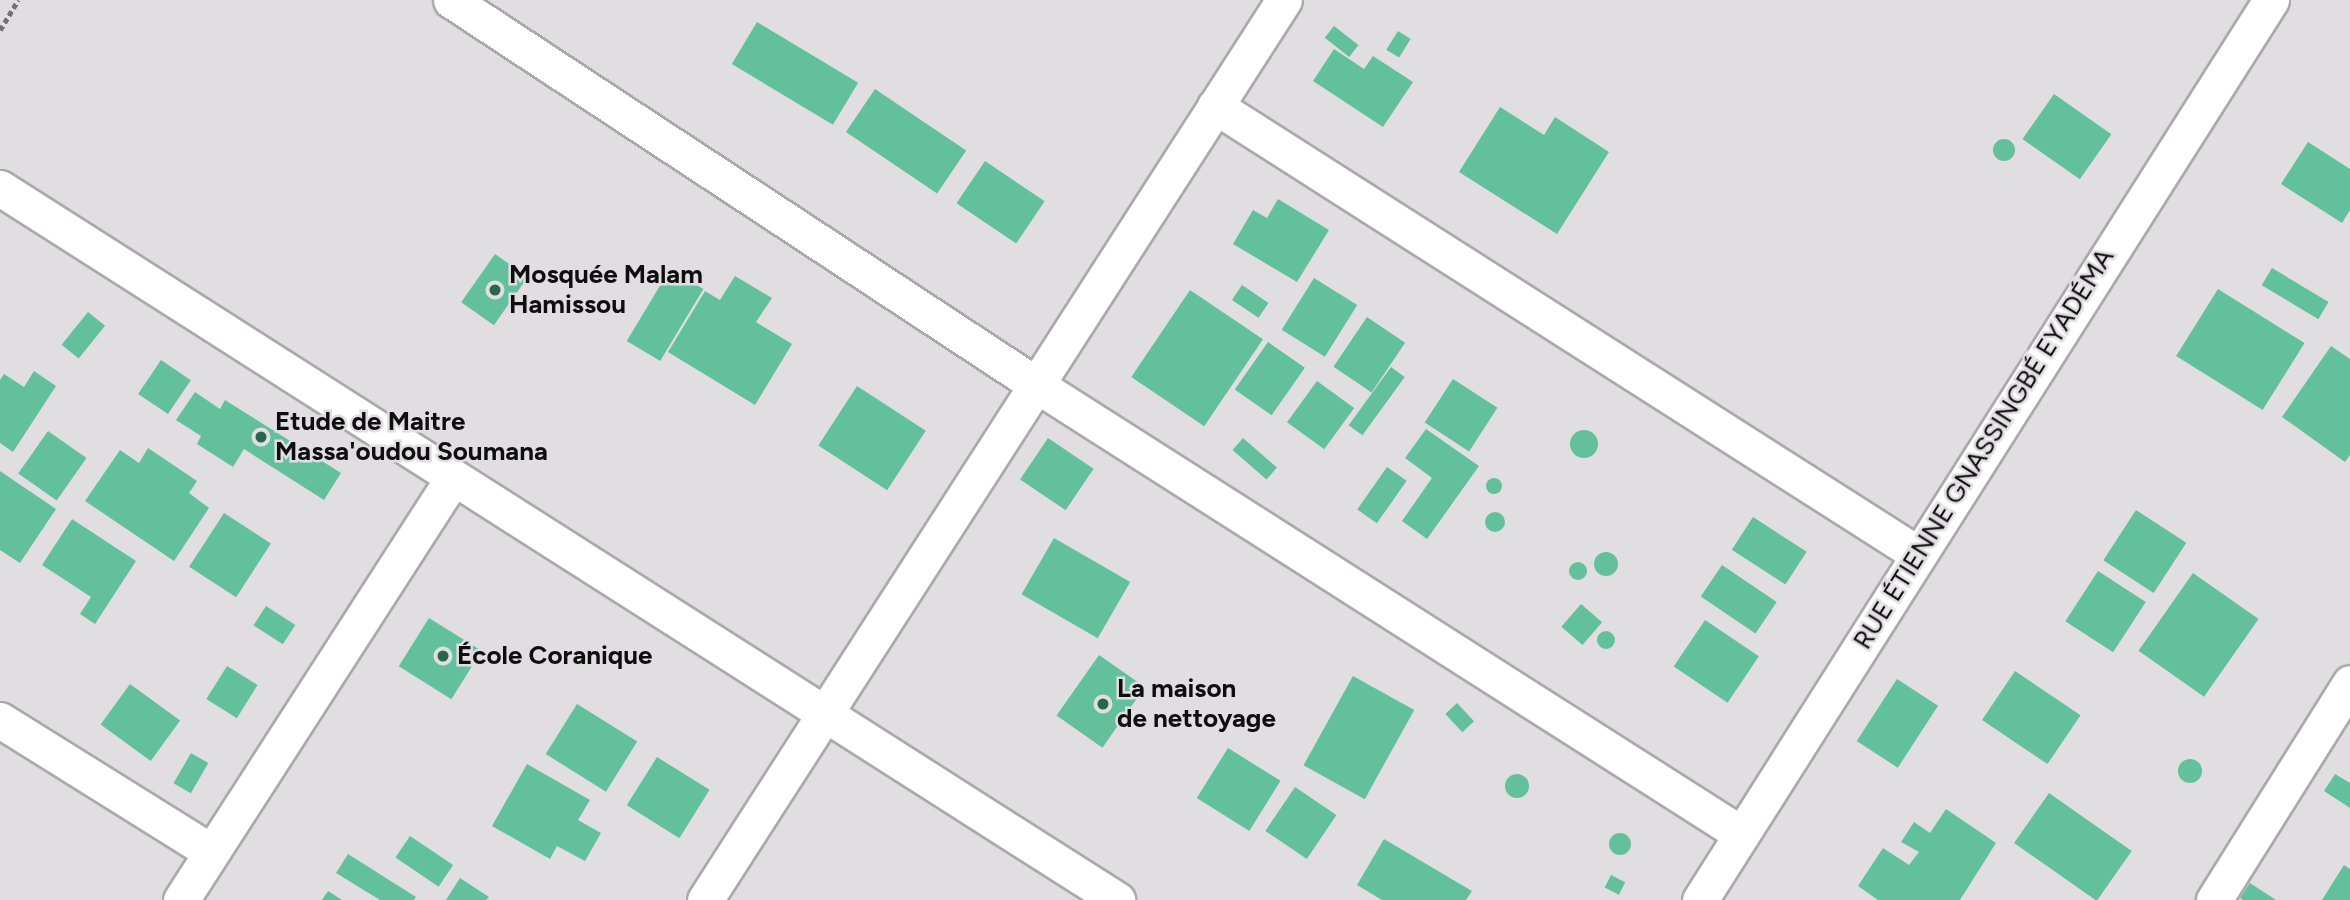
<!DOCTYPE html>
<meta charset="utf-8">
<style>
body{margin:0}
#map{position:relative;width:2350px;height:900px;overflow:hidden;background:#e1dee1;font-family:Figtree,sans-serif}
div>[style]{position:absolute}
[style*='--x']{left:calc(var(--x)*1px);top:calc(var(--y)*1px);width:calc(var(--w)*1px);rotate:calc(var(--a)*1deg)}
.building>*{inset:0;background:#63c09d;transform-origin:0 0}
.round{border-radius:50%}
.path>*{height:4.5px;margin-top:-2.25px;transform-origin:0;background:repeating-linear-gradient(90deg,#727072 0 5px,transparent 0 8.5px)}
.roads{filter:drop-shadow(2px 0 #aba9ab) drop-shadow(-2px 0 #aba9ab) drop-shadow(0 2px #aba9ab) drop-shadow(0 -2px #aba9ab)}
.minor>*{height:35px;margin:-17.5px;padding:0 17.5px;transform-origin:17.5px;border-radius:17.5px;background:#fff}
.dots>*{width:19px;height:19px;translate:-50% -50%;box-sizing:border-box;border:4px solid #e1dee1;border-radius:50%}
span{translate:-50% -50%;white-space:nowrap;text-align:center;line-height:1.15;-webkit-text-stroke:5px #e1dee1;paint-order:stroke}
.poi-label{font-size:26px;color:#0f0e0f;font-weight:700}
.left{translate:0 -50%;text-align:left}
.street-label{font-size:26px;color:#0f0e0f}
</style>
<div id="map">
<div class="building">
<i style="left:757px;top:22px;width:118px;height:49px;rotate:31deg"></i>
<i style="left:1334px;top:26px;width:31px;height:15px;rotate:38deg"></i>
<i style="left:1398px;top:31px;width:15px;height:22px;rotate:32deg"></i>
<i style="clip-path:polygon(1334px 49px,1364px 69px,1373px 56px,1413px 82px,1383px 127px,1313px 81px)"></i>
<i style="left:875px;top:89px;width:110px;height:52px;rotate:34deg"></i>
<i style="left:2054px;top:94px;width:70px;height:55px;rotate:35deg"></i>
<i style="clip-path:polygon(1500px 107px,1544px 135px,1555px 117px,1609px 152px,1557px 234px,1459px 172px)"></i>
<i class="round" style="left:1993px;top:139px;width:22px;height:22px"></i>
<i style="clip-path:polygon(2308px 142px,2350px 169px,2350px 210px,2342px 223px,2281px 184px)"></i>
<i style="left:985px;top:161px;width:72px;height:51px;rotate:34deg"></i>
<i style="clip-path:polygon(1278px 199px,1329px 230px,1297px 282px,1233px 244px,1253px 210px,1267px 218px)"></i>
<i style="left:495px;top:254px;width:40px;height:59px;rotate:35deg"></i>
<i style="left:2272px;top:268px;width:66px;height:20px;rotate:31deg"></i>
<i style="left:670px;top:269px;width:39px;height:84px;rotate:31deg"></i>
<i style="clip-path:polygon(735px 276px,772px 298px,756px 322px,792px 344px,755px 405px,668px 352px,705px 291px,720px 300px)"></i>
<i style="left:1314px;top:278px;width:51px;height:61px;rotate:32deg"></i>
<i style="left:1242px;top:285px;width:32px;height:18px;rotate:34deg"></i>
<i style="left:2218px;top:289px;width:102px;height:79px;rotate:32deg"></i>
<i style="left:1190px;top:290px;width:88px;height:105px;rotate:34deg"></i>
<i style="left:88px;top:312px;width:22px;height:42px;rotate:39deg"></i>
<i style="left:1367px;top:317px;width:46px;height:60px;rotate:34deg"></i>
<i style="left:1268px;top:342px;width:45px;height:58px;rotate:35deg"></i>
<i style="clip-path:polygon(2331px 346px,2350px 359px,2350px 455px,2345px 462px,2282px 417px)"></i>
<i style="left:161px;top:360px;width:36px;height:41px;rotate:34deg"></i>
<i style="left:1391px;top:367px;width:17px;height:72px;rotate:36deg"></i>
<i style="clip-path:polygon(34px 371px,56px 386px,13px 452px,0 443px,0 380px,4px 374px,24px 387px)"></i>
<i style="left:1453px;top:379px;width:53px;height:52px;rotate:33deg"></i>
<i style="left:1317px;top:381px;width:46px;height:51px;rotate:36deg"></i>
<i style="left:857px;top:386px;width:82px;height:71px;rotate:33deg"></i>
<i style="clip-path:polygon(195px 392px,220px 409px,225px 400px,341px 473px,324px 500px,244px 449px,233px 467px,197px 444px,201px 436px,176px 420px)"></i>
<i style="clip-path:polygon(1426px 429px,1479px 466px,1427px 539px,1402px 521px,1432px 478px,1405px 458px)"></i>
<i class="round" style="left:1570px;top:430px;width:28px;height:28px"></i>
<i style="left:48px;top:431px;width:47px;height:52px;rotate:35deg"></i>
<i style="left:1048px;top:438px;width:55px;height:50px;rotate:34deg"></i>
<i style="left:1243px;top:438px;width:45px;height:16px;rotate:41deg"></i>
<i style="clip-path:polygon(148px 448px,197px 481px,189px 493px,209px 508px,174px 561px,85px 501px,120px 450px,139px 463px)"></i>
<i style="left:1387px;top:467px;width:24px;height:52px;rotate:35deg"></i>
<i style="clip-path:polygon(0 471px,56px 509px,20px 563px,0 550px)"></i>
<i class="round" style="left:1486px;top:478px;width:16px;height:16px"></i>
<i style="left:2136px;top:510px;width:60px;height:60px;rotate:33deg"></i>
<i class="round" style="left:1485px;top:512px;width:20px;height:20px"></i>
<i style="left:224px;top:513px;width:56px;height:64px;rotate:33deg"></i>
<i style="left:1753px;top:517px;width:64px;height:39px;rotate:33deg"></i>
<i style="clip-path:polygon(72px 519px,136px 561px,95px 624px,80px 614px,91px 597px,42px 565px)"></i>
<i style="left:1054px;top:538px;width:88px;height:65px;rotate:30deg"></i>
<i class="round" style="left:1594px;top:552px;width:24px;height:24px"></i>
<i class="round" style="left:1569px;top:562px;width:18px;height:18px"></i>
<i style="left:1722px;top:565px;width:66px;height:38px;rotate:34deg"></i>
<i style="left:2098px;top:571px;width:57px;height:60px;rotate:33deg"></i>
<i style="left:2193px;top:573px;width:80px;height:95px;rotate:35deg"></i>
<i style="left:1581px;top:604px;width:28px;height:30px;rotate:41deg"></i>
<i style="left:266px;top:606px;width:35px;height:23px;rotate:33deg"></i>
<i style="left:429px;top:618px;width:62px;height:57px;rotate:32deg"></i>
<i style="left:1705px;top:620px;width:65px;height:56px;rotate:34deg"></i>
<i class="round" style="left:1597px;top:631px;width:18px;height:18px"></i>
<i style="left:1099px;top:655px;width:56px;height:74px;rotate:35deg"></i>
<i style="left:227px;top:666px;width:36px;height:39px;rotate:32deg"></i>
<i style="left:2015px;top:671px;width:79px;height:59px;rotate:34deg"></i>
<i style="left:1353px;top:676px;width:70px;height:102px;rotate:29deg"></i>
<i style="left:1897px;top:679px;width:49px;height:74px;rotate:33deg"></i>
<i style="left:130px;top:684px;width:62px;height:50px;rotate:36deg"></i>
<i style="left:1457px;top:703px;width:25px;height:16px;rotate:47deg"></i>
<i style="left:577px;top:704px;width:71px;height:59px;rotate:32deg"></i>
<i style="left:1228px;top:748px;width:62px;height:59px;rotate:32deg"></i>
<i style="left:191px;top:753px;width:20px;height:35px;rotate:30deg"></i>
<i style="left:657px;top:757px;width:62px;height:57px;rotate:32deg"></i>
<i class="round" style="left:2178px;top:759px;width:24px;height:24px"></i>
<i style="clip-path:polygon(527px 764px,590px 800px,578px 820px,601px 833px,585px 861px,557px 846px,550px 859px,492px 826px)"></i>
<i style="clip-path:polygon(2335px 774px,2350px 783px,2350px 808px,2324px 791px)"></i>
<i class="round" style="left:1505px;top:774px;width:24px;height:24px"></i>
<i style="left:1295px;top:787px;width:50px;height:53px;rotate:34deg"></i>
<i style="left:2049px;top:793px;width:101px;height:61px;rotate:35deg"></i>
<i style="clip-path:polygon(1946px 809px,1996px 843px,1960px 900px,1878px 900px,1858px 886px,1883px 848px,1909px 865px,1919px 852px,1901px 842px,1914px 822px,1930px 833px)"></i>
<i class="round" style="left:1609px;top:833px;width:22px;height:22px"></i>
<i style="left:410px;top:836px;width:52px;height:26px;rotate:34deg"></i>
<i style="clip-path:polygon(1384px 839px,1472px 891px,1466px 900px,1382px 900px,1357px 885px)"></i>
<i style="clip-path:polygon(348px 854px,416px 897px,414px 900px,380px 900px,336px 873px)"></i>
<i style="clip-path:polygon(2344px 865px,2350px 869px,2350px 900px,2322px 900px)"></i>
<i style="left:1611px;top:875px;width:16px;height:14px;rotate:27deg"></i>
<i style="clip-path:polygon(460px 878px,489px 897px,486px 900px,446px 900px)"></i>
<i style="clip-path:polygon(2250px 883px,2276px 900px,2243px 900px,2240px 898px)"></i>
<i style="clip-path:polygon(328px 891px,342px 900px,322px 900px)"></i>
</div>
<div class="path">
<i style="--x:0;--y:30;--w:35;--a:-59"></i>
</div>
<div class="roads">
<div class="minor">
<i style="--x:451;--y:0;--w:699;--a:33.33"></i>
<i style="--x:1035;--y:384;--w:837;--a:32.51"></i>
<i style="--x:1215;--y:106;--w:831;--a:32.52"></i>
<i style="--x:0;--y:188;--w:1325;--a:32.51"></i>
<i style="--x:0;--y:720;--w:249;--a:32"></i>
<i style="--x:181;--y:900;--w:502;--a:-57.2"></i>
<i style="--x:705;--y:900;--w:1070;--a:-57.25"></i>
<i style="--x:1700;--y:900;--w:1066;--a:-57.61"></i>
<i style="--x:2214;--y:900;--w:256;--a:-57.9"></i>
</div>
</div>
<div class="dots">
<i style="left:495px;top:290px;background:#29654f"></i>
<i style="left:261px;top:437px;background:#29654f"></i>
<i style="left:443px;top:656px;background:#29654f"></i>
<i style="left:1103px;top:704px;background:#29654f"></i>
</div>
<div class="poi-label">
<span class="left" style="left:509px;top:290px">Mosquée Malam<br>Hamissou</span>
<span class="left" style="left:275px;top:437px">Etude de Maitre<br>Massa'oudou Soumana</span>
<span class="left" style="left:457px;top:656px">École Coranique</span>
<span class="left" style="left:1117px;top:704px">La maison<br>de nettoyage</span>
</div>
<div class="street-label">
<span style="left:1984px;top:449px;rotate:-58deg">RUE ÉTIENNE GNASSINGBÉ EYADÉMA</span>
</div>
</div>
